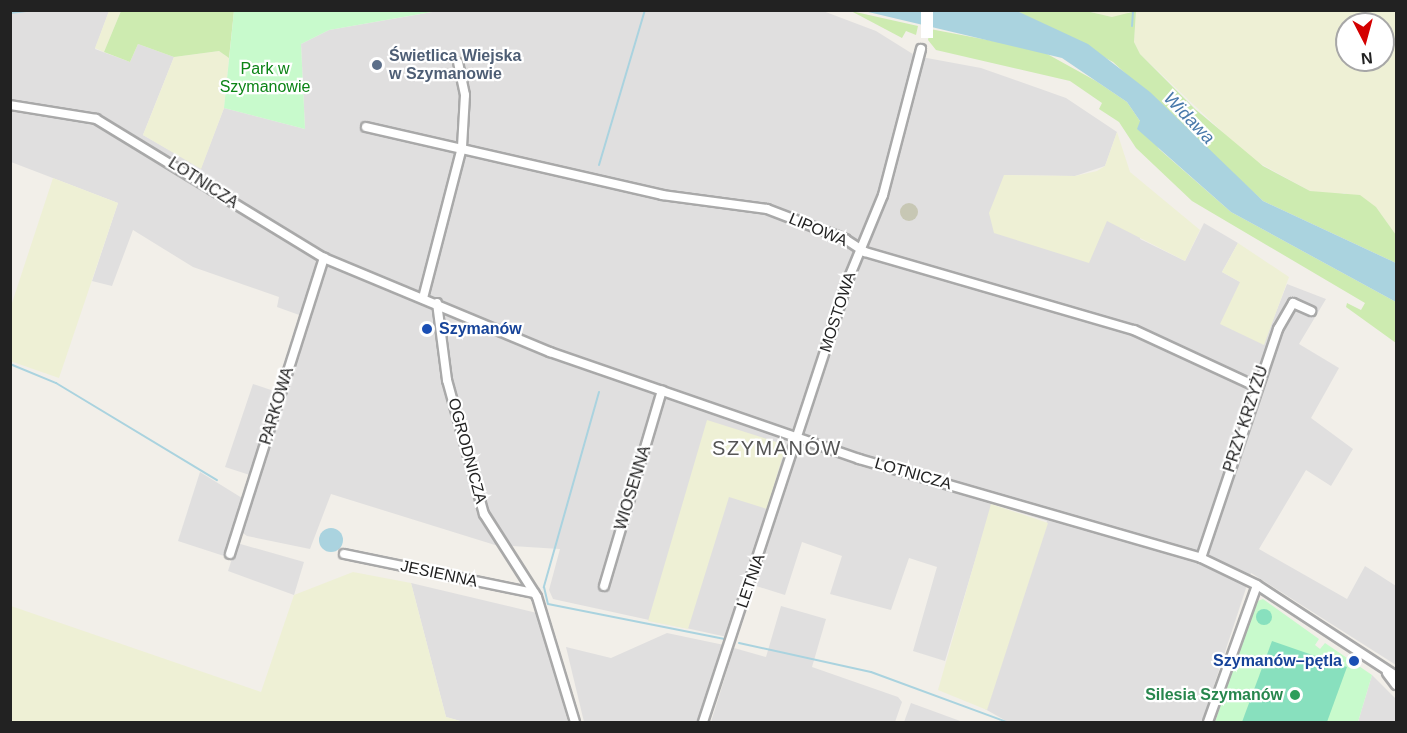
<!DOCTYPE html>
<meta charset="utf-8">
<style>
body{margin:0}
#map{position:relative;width:1407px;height:733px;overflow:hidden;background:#f2efe9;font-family:Arial,sans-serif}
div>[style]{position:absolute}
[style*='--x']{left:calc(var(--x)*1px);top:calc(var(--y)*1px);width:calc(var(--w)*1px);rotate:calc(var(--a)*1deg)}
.residential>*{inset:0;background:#e0dfdf}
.construction>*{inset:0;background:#c7c7b4}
.round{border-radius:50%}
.farmland>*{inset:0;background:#eef0d5}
.grass>*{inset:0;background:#cdebb0}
.park>*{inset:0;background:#c8facc}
.pitch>*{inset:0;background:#88e0be}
.water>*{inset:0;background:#aad3df}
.pier>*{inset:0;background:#fff;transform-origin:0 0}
.stream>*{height:2px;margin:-1px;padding:0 1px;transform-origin:1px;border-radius:1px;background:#aad3df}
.roads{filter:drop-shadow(2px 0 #a9a9a9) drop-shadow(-2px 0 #a9a9a9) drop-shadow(0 2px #a9a9a9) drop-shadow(0 -2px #a9a9a9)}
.street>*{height:8px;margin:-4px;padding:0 4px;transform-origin:4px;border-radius:4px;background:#fff}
.dots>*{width:16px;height:16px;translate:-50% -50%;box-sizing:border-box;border:3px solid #fff;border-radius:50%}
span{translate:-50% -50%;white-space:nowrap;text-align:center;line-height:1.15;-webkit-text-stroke:4.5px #fff;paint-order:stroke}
.service-label{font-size:16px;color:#4e5e75;font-weight:700}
.left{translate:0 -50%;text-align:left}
.park-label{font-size:16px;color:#0c8416}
.street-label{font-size:16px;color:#222}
.transit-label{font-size:16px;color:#164399;font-weight:700}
.right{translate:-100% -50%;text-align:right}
.leisure-label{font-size:16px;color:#27864d;font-weight:700}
.water-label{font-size:18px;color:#4a7aab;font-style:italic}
.quarter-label{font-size:20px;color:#555;letter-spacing:1.5px}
.frame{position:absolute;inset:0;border:12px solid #222;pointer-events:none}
.north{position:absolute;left:1335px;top:12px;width:60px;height:60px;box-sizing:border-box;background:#fff;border:2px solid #a7a7a7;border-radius:50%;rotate:174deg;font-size:16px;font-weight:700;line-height:24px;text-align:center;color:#222}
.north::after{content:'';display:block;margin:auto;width:21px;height:27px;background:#d40000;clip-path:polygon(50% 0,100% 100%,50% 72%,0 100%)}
</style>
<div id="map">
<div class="residential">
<i style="clip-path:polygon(10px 11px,109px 11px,95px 49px,130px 62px,138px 44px,174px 57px,143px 135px,201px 168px,224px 108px,305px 129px,301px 44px,329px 30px,438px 11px,823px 11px,876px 31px,916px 56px,981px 68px,1066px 98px,1117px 132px,1105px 166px,1075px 176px,1004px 175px,1141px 235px,1140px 239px,1185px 261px,1204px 223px,1238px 243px,1222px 272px,1240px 282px,1263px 345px,1287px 284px,1326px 299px,1299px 344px,1339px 368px,1311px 418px,1353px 449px,1331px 486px,1306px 470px,1259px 549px,1347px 599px,1365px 566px,1396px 586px,1396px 665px,1251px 573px,1202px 722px,1008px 722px,985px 709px,1047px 521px,992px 504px,945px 661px,913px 651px,937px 567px,909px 558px,891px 610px,830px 594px,842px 556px,802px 542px,785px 595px,753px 585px,738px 604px,727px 637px,553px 599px,549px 590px,560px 549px,495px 545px,331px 494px,310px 549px,247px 536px,240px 531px,259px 478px,225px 467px,253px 384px,277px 392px,302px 316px,277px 307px,279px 297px,193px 267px,133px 230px,112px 286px,92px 281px,118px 203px,11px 162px)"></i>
<i style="clip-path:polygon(200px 472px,242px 498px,224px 556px,178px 541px)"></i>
<i style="clip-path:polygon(237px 543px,304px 562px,294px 595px,228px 571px)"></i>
<i style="clip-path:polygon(411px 583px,537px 613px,568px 722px,464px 722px,446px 717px)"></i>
<i style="clip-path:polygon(781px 606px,826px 619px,812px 667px,898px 697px,902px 702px,895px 722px,711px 722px,734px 648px,766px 657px)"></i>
<i style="clip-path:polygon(667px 633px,724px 645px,697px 722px,584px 722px,566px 647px,611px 658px)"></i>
<i style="clip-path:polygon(1372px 675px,1396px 699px,1396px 722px,1358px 722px)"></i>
<i style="clip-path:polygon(911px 703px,963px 722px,904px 722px)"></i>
</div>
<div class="construction">
<i class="round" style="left:900px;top:203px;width:18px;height:18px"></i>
</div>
<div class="farmland">
<i style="clip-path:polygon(109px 11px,121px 11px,104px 52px,95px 48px)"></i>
<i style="clip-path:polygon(1086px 11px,1129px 11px,1126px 17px,1112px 17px)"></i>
<i style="clip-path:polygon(evenodd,1136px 11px,1396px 11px,1396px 235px,1376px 207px,1344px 193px,1329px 197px,1310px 191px,1250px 158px,1140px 54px,1134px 42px,1136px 11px,1347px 24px,1383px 24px,1383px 60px,1347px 60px,1347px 24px)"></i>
<i style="clip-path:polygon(219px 51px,229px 58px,224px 108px,201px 169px,143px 135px,174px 57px)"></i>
<i style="clip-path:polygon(1117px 132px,1130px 172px,1200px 230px,1185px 261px,1107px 221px,1089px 263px,994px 233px,989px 213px,1004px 175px,1075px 176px,1097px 171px,1105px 166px)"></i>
<i style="clip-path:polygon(53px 178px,118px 203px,59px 378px,10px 361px,11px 306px)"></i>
<i style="clip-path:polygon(1238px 243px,1289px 277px,1264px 345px,1220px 324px,1240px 282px,1222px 272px)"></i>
<i style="clip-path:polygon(707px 420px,786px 445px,767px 509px,729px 497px,688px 629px,648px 621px)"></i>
<i style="clip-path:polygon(991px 504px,1048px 523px,987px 710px,938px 690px)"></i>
<i style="clip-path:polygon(353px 572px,411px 583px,446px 717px,464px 722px,11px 722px,11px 606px,261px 692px,294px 595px)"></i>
</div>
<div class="grass">
<i style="clip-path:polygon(121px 11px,234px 11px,229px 58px,219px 51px,174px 57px,138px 44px,130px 62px,104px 52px)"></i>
<i style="clip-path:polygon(851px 11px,918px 26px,916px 35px,906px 31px,902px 38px)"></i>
<i style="clip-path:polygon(1017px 11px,1086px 11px,1112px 17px,1136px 11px,1134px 42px,1140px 54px,1195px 109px,1263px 166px,1310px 191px,1360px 195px,1376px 207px,1396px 235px,1396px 263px,1263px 201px,1113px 62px)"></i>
<i style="clip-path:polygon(930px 29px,1040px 50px,1096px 81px,1127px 102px,1159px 149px,1231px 212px,1396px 302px,1396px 343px,1346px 307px,1347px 303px,1361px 310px,1365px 303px,1192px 201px,1136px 148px,1119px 122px,1099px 109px,1102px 103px,1070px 81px,936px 50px,928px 40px)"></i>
</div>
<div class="park">
<i style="clip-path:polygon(234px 11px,437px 11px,329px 30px,301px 44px,305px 129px,224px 108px)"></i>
<i style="clip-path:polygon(1263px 599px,1319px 639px,1315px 645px,1320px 649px,1325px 643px,1372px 675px,1358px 722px,1215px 722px,1255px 602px)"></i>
</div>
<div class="pitch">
<i class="round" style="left:1256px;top:609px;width:16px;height:16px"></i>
<i style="clip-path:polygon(1272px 641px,1347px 667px,1327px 722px,1242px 722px)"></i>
</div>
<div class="water">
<i style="clip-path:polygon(864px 11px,1017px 11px,1088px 44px,1150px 92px,1263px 201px,1396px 263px,1396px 302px,1231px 212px,1137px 129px,1140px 121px,1127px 102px,1062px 58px)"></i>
<i class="round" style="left:319px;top:528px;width:24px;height:24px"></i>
</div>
<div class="pier">
<i style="left:921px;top:11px;width:12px;height:27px"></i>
</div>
<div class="stream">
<i style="--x:10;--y:13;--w:24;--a:-7"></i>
<i style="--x:1132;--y:26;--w:16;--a:-86"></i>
<i style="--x:599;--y:165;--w:162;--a:-73.5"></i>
<i style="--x:10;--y:364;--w:50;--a:22.4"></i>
<i style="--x:56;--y:383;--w:188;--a:31.1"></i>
<i style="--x:599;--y:392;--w:203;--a:105.8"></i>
<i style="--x:544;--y:587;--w:17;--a:77"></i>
<i style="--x:548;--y:604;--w:180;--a:11.2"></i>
<i style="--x:739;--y:643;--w:135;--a:12.4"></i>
<i style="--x:871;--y:672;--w:145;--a:20.2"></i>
</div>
<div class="roads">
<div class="street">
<i style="--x:10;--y:105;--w:87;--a:9.2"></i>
<i style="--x:96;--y:119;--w:267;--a:31.4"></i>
<i style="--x:324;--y:258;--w:245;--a:22.6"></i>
<i style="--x:550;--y:352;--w:327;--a:19.1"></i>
<i style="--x:859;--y:459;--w:356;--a:16.1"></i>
<i style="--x:1201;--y:558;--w:62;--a:25.7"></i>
<i style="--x:1257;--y:585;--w:166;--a:33.2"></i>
<i style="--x:366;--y:127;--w:304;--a:12.9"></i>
<i style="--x:662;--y:195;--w:106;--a:7.6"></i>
<i style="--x:767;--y:209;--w:84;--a:21"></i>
<i style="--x:845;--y:239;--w:24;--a:33"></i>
<i style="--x:865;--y:252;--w:280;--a:16.2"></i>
<i style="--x:1134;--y:330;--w:133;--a:24.8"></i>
<i style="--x:423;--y:298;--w:156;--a:-75.5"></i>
<i style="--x:462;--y:147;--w:52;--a:-86.7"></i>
<i style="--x:465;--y:95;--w:33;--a:-102"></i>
<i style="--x:437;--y:303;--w:78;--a:82.6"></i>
<i style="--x:447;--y:380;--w:139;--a:74.6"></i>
<i style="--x:484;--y:514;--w:98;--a:57.4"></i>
<i style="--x:537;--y:597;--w:131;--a:73.1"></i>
<i style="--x:230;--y:554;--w:311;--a:-72.4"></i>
<i style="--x:344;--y:554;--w:194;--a:11.6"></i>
<i style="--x:1201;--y:558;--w:242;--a:-71.4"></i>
<i style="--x:1278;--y:329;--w:30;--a:-60"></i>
<i style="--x:1293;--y:303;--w:20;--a:24"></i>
<i style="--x:604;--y:586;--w:204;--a:-73.5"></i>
<i style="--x:1387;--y:673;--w:15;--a:53"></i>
<i style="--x:703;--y:722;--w:465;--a:-71.8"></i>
<i style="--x:848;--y:280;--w:92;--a:-67.6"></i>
<i style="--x:883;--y:195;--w:151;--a:-75.4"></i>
<i style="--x:1208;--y:722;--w:145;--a:-70.3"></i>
</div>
</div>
<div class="dots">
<i style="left:377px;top:65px;background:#5c6f8a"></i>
<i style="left:427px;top:329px;background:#1a4fb4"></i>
<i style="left:1354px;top:661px;background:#1a4fb4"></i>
<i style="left:1295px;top:695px;background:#2e9e5b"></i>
</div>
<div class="service-label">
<span class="left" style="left:389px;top:65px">Świetlica Wiejska<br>w Szymanowie</span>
</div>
<div class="park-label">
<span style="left:265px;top:78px">Park w<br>Szymanowie</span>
</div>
<div class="street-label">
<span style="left:203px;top:183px;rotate:33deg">LOTNICZA</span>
<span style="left:818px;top:230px;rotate:23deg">LIPOWA</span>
<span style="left:838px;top:312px;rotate:-72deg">MOSTOWA</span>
<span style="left:277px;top:406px;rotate:-73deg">PARKOWA</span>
<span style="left:1246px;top:419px;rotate:-72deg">PRZY KRZYŻU</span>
<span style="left:467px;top:451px;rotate:75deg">OGRODNICZA</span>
<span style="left:913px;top:474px;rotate:16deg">LOTNICZA</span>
<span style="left:633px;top:488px;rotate:-73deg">WIOSENNA</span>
<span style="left:439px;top:574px;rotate:12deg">JESIENNA</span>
<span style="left:751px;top:581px;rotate:-71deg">LETNIA</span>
</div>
<div class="transit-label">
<span class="left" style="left:439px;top:329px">Szymanów</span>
<span class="right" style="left:1342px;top:661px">Szymanów–pętla</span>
</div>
<div class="leisure-label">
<span class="right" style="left:1283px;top:695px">Silesia Szymanów</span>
</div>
<div class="water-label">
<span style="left:1189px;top:118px;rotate:46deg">Widawa</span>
</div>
<div class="quarter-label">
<span style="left:777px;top:448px">SZYMANÓW</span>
</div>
<div class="frame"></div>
<div class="north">N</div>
</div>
